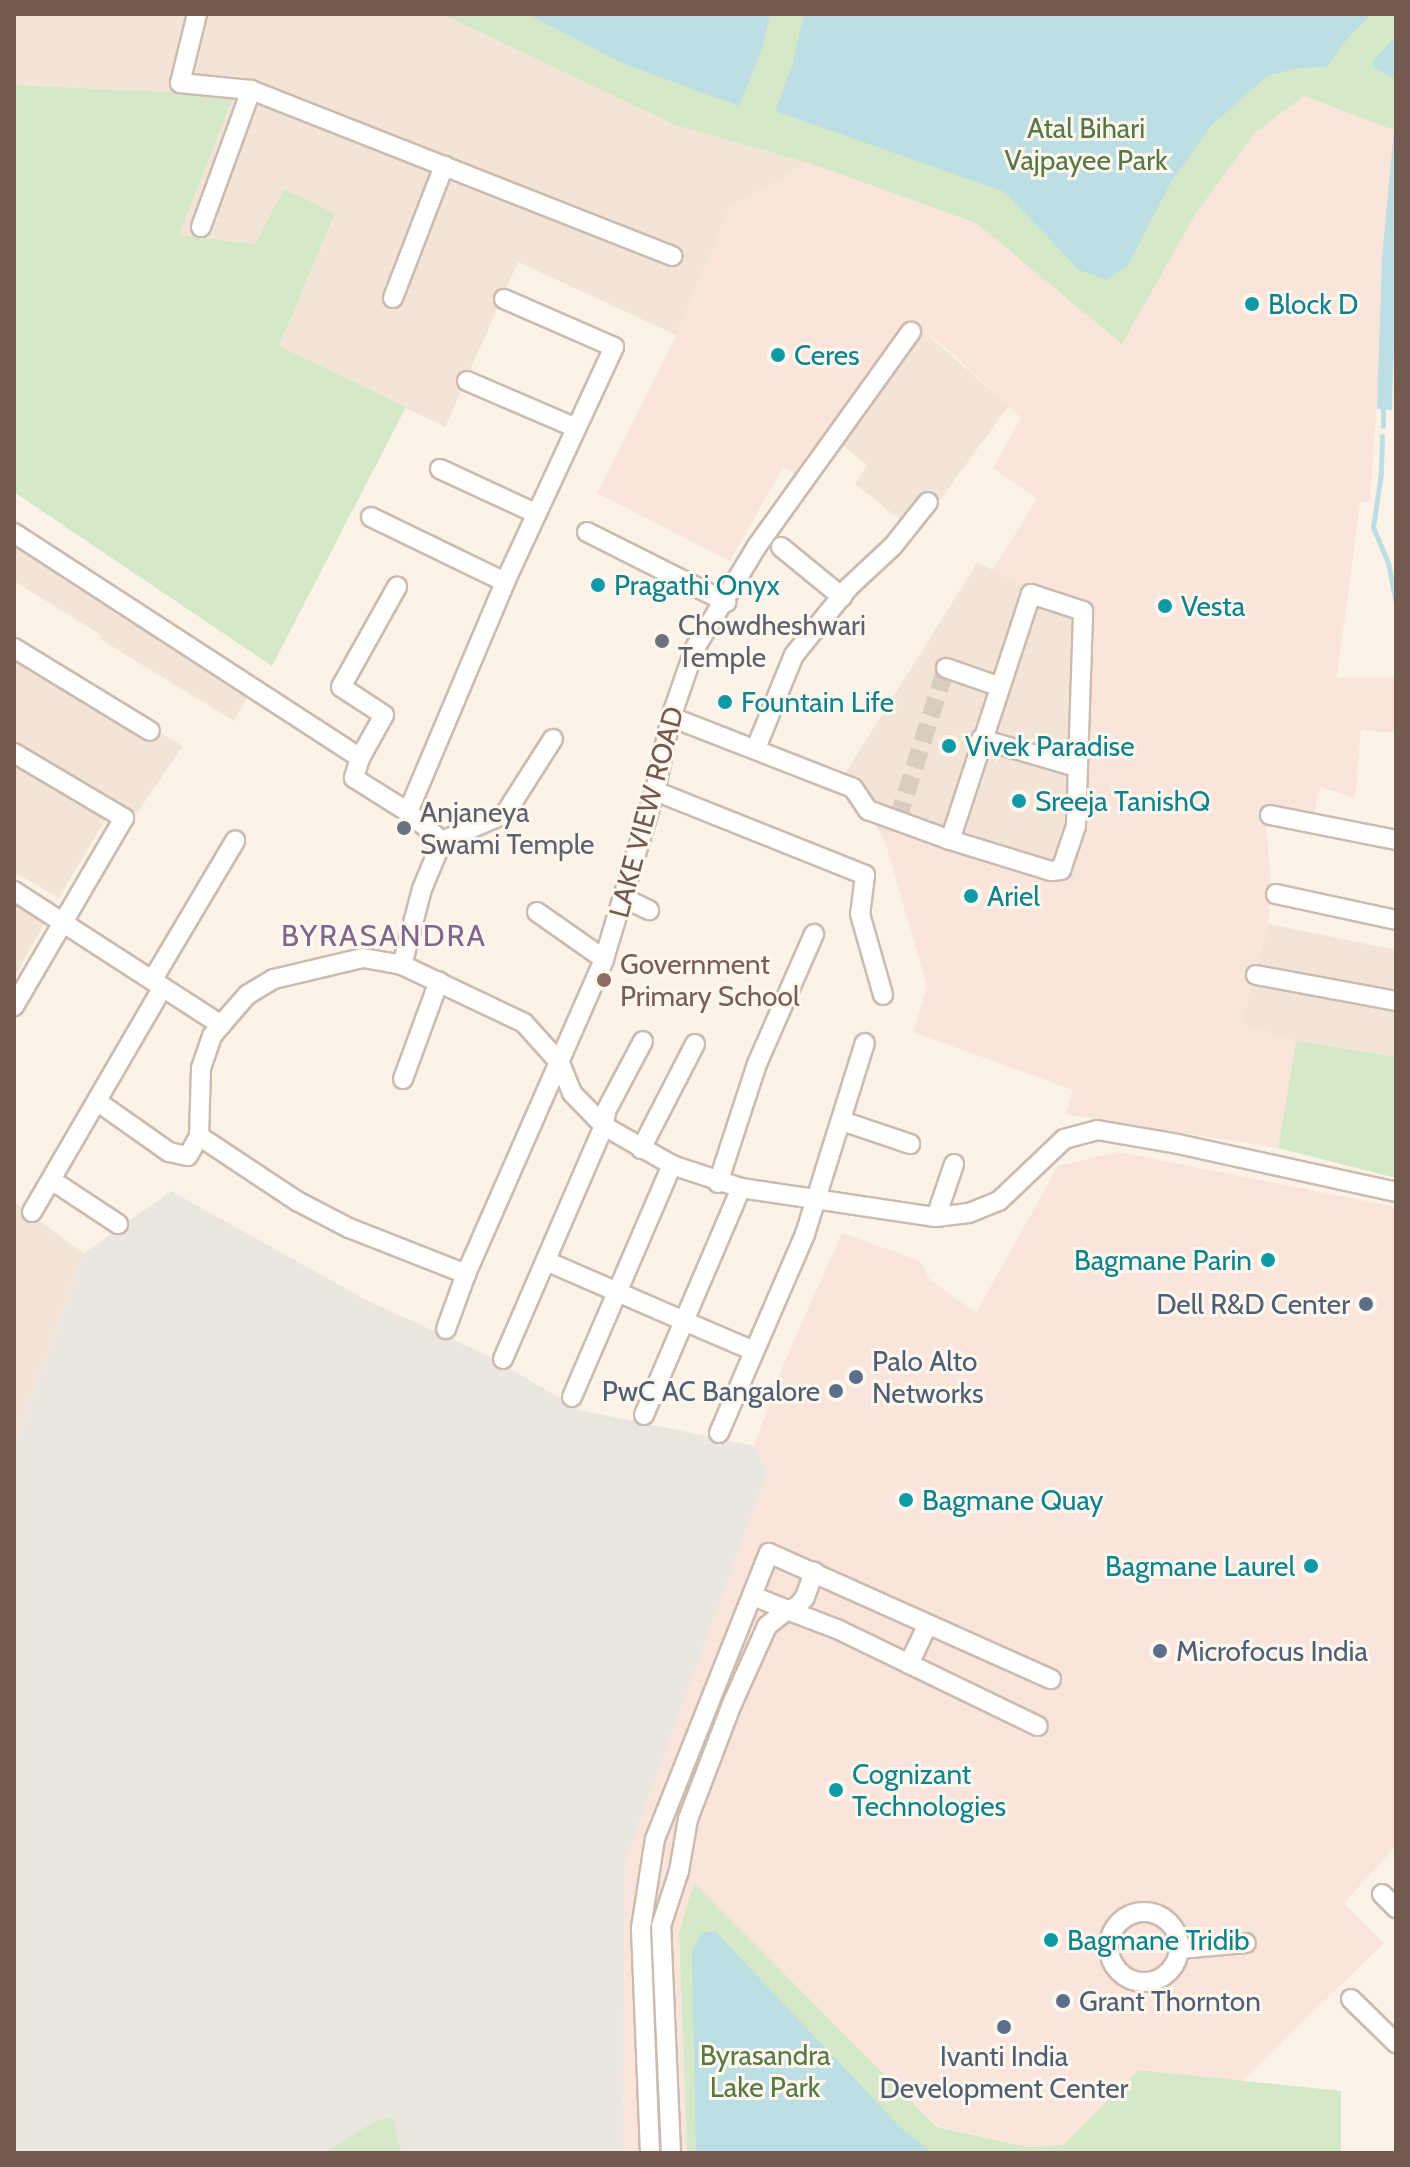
<!DOCTYPE html>
<style>
body{margin:0}
#map{position:relative;width:1410px;height:2167px;overflow:hidden;background:#fbf3e8;font-family:Cabin,sans-serif}
div>[style]{position:absolute}
[style*='--x']{left:calc(var(--x)*1px);top:calc(var(--y)*1px);width:calc(var(--w)*1px);rotate:calc(var(--a)*1deg)}
.residential>*{inset:0;background:#f2e5d7}
.commercial>*{inset:0;background:#fae5dc}
.industrial>*{inset:0;background:#ece6e1}
.green>*{inset:0;background:#d5e8c7}
.water>*{inset:0;background:#bddfe3}
.stream>*{height:5px;margin:-2.5px;padding:0 2.5px;transform-origin:2.5px;border-radius:2.5px;background:#bddfe3}
.street-tunnel>*{height:18px;margin-top:-9px;transform-origin:0;background:repeating-linear-gradient(90deg,#d9cdc2 0 18px,transparent 0 27px)}
.roads{filter:drop-shadow(2px 0 #ccbbaf) drop-shadow(-2px 0 #ccbbaf) drop-shadow(0 2px #ccbbaf) drop-shadow(0 -2px #ccbbaf)}
.street>*{height:18px;margin:-9px;padding:0 9px;transform-origin:9px;border-radius:9px;background:#fff}
.street>.ring{margin:-9px;padding:0;box-sizing:content-box;background:none;border:18px solid #fff;border-radius:50%}
.dots>*{width:22px;height:22px;translate:-50% -50%;box-sizing:border-box;border:4px solid #fef7ee;border-radius:50%}
span{translate:-50% -50%;white-space:nowrap;text-align:center;line-height:1.15;-webkit-text-stroke:6px #fef7ee;paint-order:stroke}
.park-label{font-size:28px;color:#567846}
.culture-label{font-size:28px;color:#0d838f}
.left{translate:0 -50%;text-align:left}
.right{translate:-100% -50%;text-align:right}
.worship-label{font-size:28px;color:#5b616d}
.street-label{font-size:28px;color:#735a4e}
.education-label{font-size:28px;color:#785e54}
.service-label{font-size:28px;color:#4e5e75}
.neighbourhood-label{font-size:30px;color:#80668f;letter-spacing:2px}
.frame{position:absolute;inset:0;border:16px solid #735a4e;pointer-events:none}
</style>
<div id="map">
<div class="residential">
<i style="clip-path:polygon(14px 14px,442px 14px,675px 125px,809px 163px,731px 207px,676px 335px,518px 262px,445px 427px,279px 346px,335px 215px,255px 244px,179px 235px,234px 95px,14px 85px)"></i>
<i style="clip-path:polygon(914px 323px,1009px 406px,916px 532px,855px 484px,867px 465px,831px 436px)"></i>
<i style="clip-path:polygon(14px 539px,253px 687px,234px 721px,100px 639px,101px 635px,14px 581px)"></i>
<i style="clip-path:polygon(977px 563px,1084px 609px,1075px 884px,893px 826px,885px 842px,846px 772px)"></i>
<i style="clip-path:polygon(14px 650px,183px 746px,137px 813px,14px 741px)"></i>
<i style="clip-path:polygon(14px 766px,105px 820px,59px 898px,14px 872px)"></i>
<i style="clip-path:polygon(14px 899px,47px 919px,14px 978px)"></i>
<i style="clip-path:polygon(1268px 924px,1396px 950px,1396px 1057px,1296px 1041px,1241px 1024px)"></i>
<i style="clip-path:polygon(14px 1202px,84px 1253px,14px 1446px)"></i>
</div>
<div class="commercial">
<i style="clip-path:polygon(1304px 96px,1396px 131px,1396px 361px,1380px 359px,1370px 502px,1360px 502px,1337px 678px,1396px 677px,1396px 733px,1361px 730px,1355px 798px,1320px 787px,1313px 819px,1265px 809px,1271px 882px,1268px 924px,1241px 1023px,1296px 1041px,1278px 1148px,1066px 1114px,1073px 1090px,913px 1032px,927px 986px,885px 842px,893px 826px,1075px 884px,1084px 610px,992px 571px,1037px 499px,993px 468px,1021px 418px,951px 352px,914px 323px,800px 478px,783px 467px,730px 561px,597px 493px,676px 335px,731px 207px,809px 163px,976px 223px,1122px 344px,1195px 215px,1254px 134px)"></i>
<i style="clip-path:polygon(1118px 1152px,1396px 1207px,1396px 1846px,1344px 1903px,1384px 1943px,1242px 2081px,1139px 2070px,1063px 2145px,1027px 2147px,937px 2126px,694px 1884px,679px 1933px,687px 2153px,623px 2153px,625px 1863px,768px 1471px,754px 1446px,784px 1363px,842px 1233px,920px 1261px,930px 1280px,976px 1313px,1058px 1166px)"></i>
</div>
<div class="industrial">
<i style="clip-path:polygon(171px 1191px,368px 1301px,485px 1354px,580px 1410px,754px 1446px,768px 1471px,625px 1863px,623px 2153px,14px 2153px,14px 1446px,84px 1253px)"></i>
</div>
<div class="green">
<i style="clip-path:polygon(442px 14px,1396px 14px,1396px 131px,1304px 96px,1254px 134px,1195px 215px,1122px 344px,976px 223px,809px 163px,675px 125px)"></i>
<i style="clip-path:polygon(14px 85px,234px 95px,179px 235px,255px 244px,284px 189px,335px 214px,279px 346px,406px 407px,272px 666px,14px 492px)"></i>
<i style="clip-path:polygon(1296px 1041px,1396px 1057px,1396px 1178px,1278px 1148px)"></i>
<i style="clip-path:polygon(694px 1883px,937px 2127px,1027px 2147px,1063px 2145px,1139px 2070px,1341px 2091px,1341px 2153px,687px 2153px,679px 1933px)"></i>
<i style="clip-path:polygon(393px 2117px,401px 2153px,325px 2153px,375px 2121px)"></i>
</div>
<div class="water">
<i style="clip-path:polygon(528px 14px,770px 14px,762px 48px,739px 106px,624px 64px)"></i>
<i style="clip-path:polygon(804px 14px,1372px 14px,1347px 39px,1327px 67px,1298px 68px,1267px 76px,1211px 126px,1171px 182px,1128px 265px,1107px 280px,1079px 270px,1005px 192px,775px 111px,793px 63px)"></i>
<i style="clip-path:polygon(1396px 36px,1396px 80px,1374px 68px,1373px 61px)"></i>
<i style="clip-path:polygon(1394px 130px,1396px 256px,1392px 410px,1377px 409px,1382px 258px)"></i>
<i style="clip-path:polygon(715px 1931px,901px 2128px,933px 2153px,696px 2153px,692px 1952px,701px 1933px)"></i>
</div>
<div class="stream">
<i style="--x:1383;--y:426;--w:22;--a:-90"></i>
<i style="--x:1382;--y:436;--w:37;--a:92"></i>
<i style="--x:1381;--y:473;--w:55;--a:98.4"></i>
<i style="--x:1373;--y:527;--w:39;--a:67"></i>
<i style="--x:1388;--y:563;--w:41;--a:78.7"></i>
</div>
<div class="street-tunnel">
<i style="--x:898;--y:819;--w:158;--a:-72.4"></i>
</div>
<div class="roads">
<div class="street">
<i style="--x:197;--y:14;--w:71;--a:103.8"></i>
<i style="--x:180;--y:83;--w:71;--a:5.6"></i>
<i style="--x:251;--y:90;--w:453;--a:21.5"></i>
<i style="--x:201;--y:227;--w:146;--a:-69.9"></i>
<i style="--x:393;--y:298;--w:142;--a:-68.9"></i>
<i style="--x:467;--y:381;--w:119;--a:23.3"></i>
<i style="--x:440;--y:469;--w:105;--a:24.9"></i>
<i style="--x:371;--y:517;--w:149;--a:25.9"></i>
<i style="--x:587;--y:532;--w:156;--a:26.7"></i>
<i style="--x:14;--y:533;--w:413;--a:33"></i>
<i style="--x:360;--y:758;--w:21;--a:107"></i>
<i style="--x:354;--y:778;--w:64;--a:32.2"></i>
<i style="--x:408;--y:812;--w:45;--a:40.5"></i>
<i style="--x:442;--y:841;--w:52;--a:112.6"></i>
<i style="--x:422;--y:889;--w:79;--a:104.7"></i>
<i style="--x:781;--y:547;--w:79;--a:39.3"></i>
<i style="--x:14;--y:648;--w:159;--a:31.4"></i>
<i style="--x:946;--y:668;--w:55;--a:19.1"></i>
<i style="--x:671;--y:717;--w:195;--a:21.3"></i>
<i style="--x:853;--y:788;--w:27;--a:56"></i>
<i style="--x:868;--y:810;--w:87;--a:20.1"></i>
<i style="--x:950;--y:840;--w:106;--a:17.1"></i>
<i style="--x:1051;--y:871;--w:10;--a:-6"></i>
<i style="--x:1061;--y:870;--w:46;--a:-71.2"></i>
<i style="--x:1076;--y:826;--w:215;--a:-88.1"></i>
<i style="--x:1083;--y:611;--w:55;--a:-161.9"></i>
<i style="--x:1031;--y:594;--w:259;--a:108.2"></i>
<i style="--x:981;--y:739;--w:99;--a:16.4"></i>
<i style="--x:756;--y:748;--w:100;--a:-67.8"></i>
<i style="--x:794;--y:655;--w:87;--a:-51"></i>
<i style="--x:849;--y:587;--w:60;--a:-43"></i>
<i style="--x:893;--y:546;--w:56;--a:-51.5"></i>
<i style="--x:14;--y:753;--w:128;--a:30.6"></i>
<i style="--x:124;--y:818;--w:218;--a:120.3"></i>
<i style="--x:360;--y:758;--w:49;--a:-60.8"></i>
<i style="--x:384;--y:715;--w:51;--a:-146.9"></i>
<i style="--x:341;--y:687;--w:115;--a:-60.8"></i>
<i style="--x:655;--y:791;--w:226;--a:21.8"></i>
<i style="--x:865;--y:875;--w:39;--a:97"></i>
<i style="--x:860;--y:914;--w:84;--a:74.1"></i>
<i style="--x:408;--y:812;--w:250;--a:-67.1"></i>
<i style="--x:505;--y:582;--w:259;--a:-65.1"></i>
<i style="--x:614;--y:347;--w:120;--a:-156.4"></i>
<i style="--x:1270;--y:815;--w:128;--a:11.2"></i>
<i style="--x:442;--y:841;--w:69;--a:-23.2"></i>
<i style="--x:505;--y:814;--w:89;--a:-57.4"></i>
<i style="--x:14;--y:891;--w:247;--a:32.9"></i>
<i style="--x:221;--y:1025;--w:40;--a:-49"></i>
<i style="--x:247;--y:995;--w:31;--a:-31"></i>
<i style="--x:274;--y:979;--w:91;--a:-13.3"></i>
<i style="--x:363;--y:958;--w:40;--a:10"></i>
<i style="--x:402;--y:965;--w:135;--a:25.4"></i>
<i style="--x:524;--y:1023;--w:54;--a:48"></i>
<i style="--x:560;--y:1063;--w:32;--a:68"></i>
<i style="--x:572;--y:1093;--w:46;--a:45.9"></i>
<i style="--x:604;--y:1126;--w:78;--a:29.8"></i>
<i style="--x:672;--y:1165;--w:73;--a:18.4"></i>
<i style="--x:741;--y:1188;--w:197;--a:8.5"></i>
<i style="--x:936;--y:1217;--w:33;--a:-7"></i>
<i style="--x:969;--y:1213;--w:32;--a:-22"></i>
<i style="--x:999;--y:1201;--w:90;--a:-43.6"></i>
<i style="--x:1064;--y:1139;--w:34;--a:-15"></i>
<i style="--x:1097;--y:1130;--w:82;--a:9.8"></i>
<i style="--x:1178;--y:1144;--w:223;--a:12.4"></i>
<i style="--x:1276;--y:894;--w:123;--a:12.2"></i>
<i style="--x:624;--y:898;--w:28;--a:26"></i>
<i style="--x:537;--y:912;--w:82;--a:35"></i>
<i style="--x:1256;--y:975;--w:142;--a:10.5"></i>
<i style="--x:153;--y:979;--w:161;--a:-59.3"></i>
<i style="--x:403;--y:1079;--w:104;--a:-69.8"></i>
<i style="--x:98;--y:1102;--w:87;--a:35.2"></i>
<i style="--x:169;--y:1152;--w:19;--a:12"></i>
<i style="--x:188;--y:1156;--w:23;--a:-61"></i>
<i style="--x:199;--y:1136;--w:118;--a:33.6"></i>
<i style="--x:297;--y:1201;--w:59;--a:27.4"></i>
<i style="--x:349;--y:1228;--w:126;--a:21.5"></i>
<i style="--x:466;--y:1274;--w:344;--a:-66.3"></i>
<i style="--x:604;--y:959;--w:176;--a:-73.1"></i>
<i style="--x:655;--y:791;--w:76;--a:-77.8"></i>
<i style="--x:671;--y:717;--w:73;--a:-70.8"></i>
<i style="--x:695;--y:648;--w:119;--a:-58.7"></i>
<i style="--x:757;--y:546;--w:264;--a:-54.3"></i>
<i style="--x:842;--y:1121;--w:72;--a:18.7"></i>
<i style="--x:199;--y:1136;--w:68;--a:-88.3"></i>
<i style="--x:201;--y:1068;--w:34;--a:-71"></i>
<i style="--x:212;--y:1036;--w:14;--a:-51"></i>
<i style="--x:641;--y:1149;--w:118;--a:-62.8"></i>
<i style="--x:53;--y:1181;--w:78;--a:33.5"></i>
<i style="--x:718;--y:1183;--w:125;--a:-71.9"></i>
<i style="--x:757;--y:1064;--w:142;--a:-66.3"></i>
<i style="--x:32;--y:1212;--w:260;--a:-59.8"></i>
<i style="--x:936;--y:1217;--w:56;--a:-71.2"></i>
<i style="--x:546;--y:1261;--w:150;--a:23.5"></i>
<i style="--x:684;--y:1321;--w:145;--a:-66.8"></i>
<i style="--x:446;--y:1329;--w:59;--a:-70"></i>
<i style="--x:503;--y:1359;--w:254;--a:-66.6"></i>
<i style="--x:604;--y:1126;--w:15;--a:-82"></i>
<i style="--x:606;--y:1111;--w:79;--a:-62.1"></i>
<i style="--x:572;--y:1397;--w:253;--a:-66.7"></i>
<i style="--x:644;--y:1415;--w:102;--a:-66.9"></i>
<i style="--x:684;--y:1321;--w:76;--a:23.2"></i>
<i style="--x:719;--y:1433;--w:217;--a:-66.6"></i>
<i style="--x:805;--y:1234;--w:200;--a:-72.6"></i>
<i style="--x:753;--y:1596;--w:37;--a:22"></i>
<i style="--x:787;--y:1610;--w:10;--a:-17"></i>
<i style="--x:797;--y:1607;--w:13;--a:-51"></i>
<i style="--x:805;--y:1597;--w:27;--a:-70"></i>
<i style="--x:909;--y:1664;--w:44;--a:-64.6"></i>
<i style="--x:1382;--y:1894;--w:20;--a:45"></i>
<i class="ring" style="left:1109px;top:1912px;width:52px;height:52px"></i>
<i style="--x:1179;--y:1949;--w:67;--a:-5.1"></i>
<i style="--x:1351;--y:1999;--w:63;--a:44.4"></i>
<i style="--x:650;--y:2153;--w:225;--a:-92.3"></i>
<i style="--x:641;--y:1928;--w:90;--a:-81.1"></i>
<i style="--x:655;--y:1839;--w:308;--a:-68.3"></i>
<i style="--x:769;--y:1553;--w:309;--a:24.1"></i>
<i style="--x:671;--y:2153;--w:227;--a:-92.5"></i>
<i style="--x:661;--y:1926;--w:58;--a:-71.9"></i>
<i style="--x:679;--y:1871;--w:53;--a:-80.2"></i>
<i style="--x:688;--y:1819;--w:123;--a:-69.1"></i>
<i style="--x:732;--y:1704;--w:85;--a:-65.8"></i>
<i style="--x:767;--y:1626;--w:26;--a:-39"></i>
<i style="--x:787;--y:1610;--w:53;--a:20.8"></i>
<i style="--x:837;--y:1629;--w:223;--a:25.8"></i>
</div>
</div>
<div class="dots">
<i style="left:1252px;top:304px;background:#0f9aa8"></i>
<i style="left:778px;top:355px;background:#0f9aa8"></i>
<i style="left:598px;top:585px;background:#0f9aa8"></i>
<i style="left:1165px;top:606px;background:#0f9aa8"></i>
<i style="left:662px;top:641px;background:#6b7280"></i>
<i style="left:725px;top:702px;background:#0f9aa8"></i>
<i style="left:949px;top:746px;background:#0f9aa8"></i>
<i style="left:1019px;top:801px;background:#0f9aa8"></i>
<i style="left:404px;top:828px;background:#6b7280"></i>
<i style="left:971px;top:896px;background:#0f9aa8"></i>
<i style="left:604px;top:980px;background:#8d6e63"></i>
<i style="left:1268px;top:1260px;background:#0f9aa8"></i>
<i style="left:1366px;top:1304px;background:#5c6f8a"></i>
<i style="left:856px;top:1377px;background:#5c6f8a"></i>
<i style="left:836px;top:1391px;background:#5c6f8a"></i>
<i style="left:906px;top:1500px;background:#0f9aa8"></i>
<i style="left:1311px;top:1566px;background:#0f9aa8"></i>
<i style="left:1160px;top:1651px;background:#5c6f8a"></i>
<i style="left:836px;top:1790px;background:#0f9aa8"></i>
<i style="left:1051px;top:1940px;background:#0f9aa8"></i>
<i style="left:1063px;top:2001px;background:#5c6f8a"></i>
<i style="left:1004px;top:2027px;background:#5c6f8a"></i>
</div>
<div class="park-label">
<span style="left:1086px;top:144px">Atal Bihari<br>Vajpayee Park</span>
<span style="left:765px;top:2071px">Byrasandra<br>Lake Park</span>
</div>
<div class="culture-label">
<span class="left" style="left:1268px;top:304px">Block D</span>
<span class="left" style="left:794px;top:355px">Ceres</span>
<span class="left" style="left:614px;top:585px">Pragathi Onyx</span>
<span class="left" style="left:1181px;top:606px">Vesta</span>
<span class="left" style="left:741px;top:702px">Fountain Life</span>
<span class="left" style="left:965px;top:746px">Vivek Paradise</span>
<span class="left" style="left:1035px;top:801px">Sreeja TanishQ</span>
<span class="left" style="left:987px;top:896px">Ariel</span>
<span class="right" style="left:1252px;top:1260px">Bagmane Parin</span>
<span class="left" style="left:922px;top:1500px">Bagmane Quay</span>
<span class="right" style="left:1295px;top:1566px">Bagmane Laurel</span>
<span class="left" style="left:852px;top:1790px">Cognizant<br>Technologies</span>
<span class="left" style="left:1067px;top:1940px">Bagmane Tridib</span>
</div>
<div class="worship-label">
<span class="left" style="left:678px;top:641px">Chowdheshwari<br>Temple</span>
<span class="left" style="left:420px;top:828px">Anjaneya<br>Swami Temple</span>
</div>
<div class="street-label">
<span style="left:646px;top:812px;rotate:-75deg">LAKE VIEW ROAD</span>
</div>
<div class="education-label">
<span class="left" style="left:620px;top:980px">Government<br>Primary School</span>
</div>
<div class="service-label">
<span class="right" style="left:1350px;top:1304px">Dell R&amp;D Center</span>
<span class="left" style="left:872px;top:1377px">Palo Alto<br>Networks</span>
<span class="right" style="left:820px;top:1391px">PwC AC Bangalore</span>
<span class="left" style="left:1176px;top:1651px">Microfocus India</span>
<span class="left" style="left:1079px;top:2001px">Grant Thornton</span>
<span style="left:1004px;top:2072px">Ivanti India<br>Development Center</span>
</div>
<div class="neighbourhood-label">
<span style="left:384px;top:936px">BYRASANDRA</span>
</div>
<div class="frame"></div>
</div>
